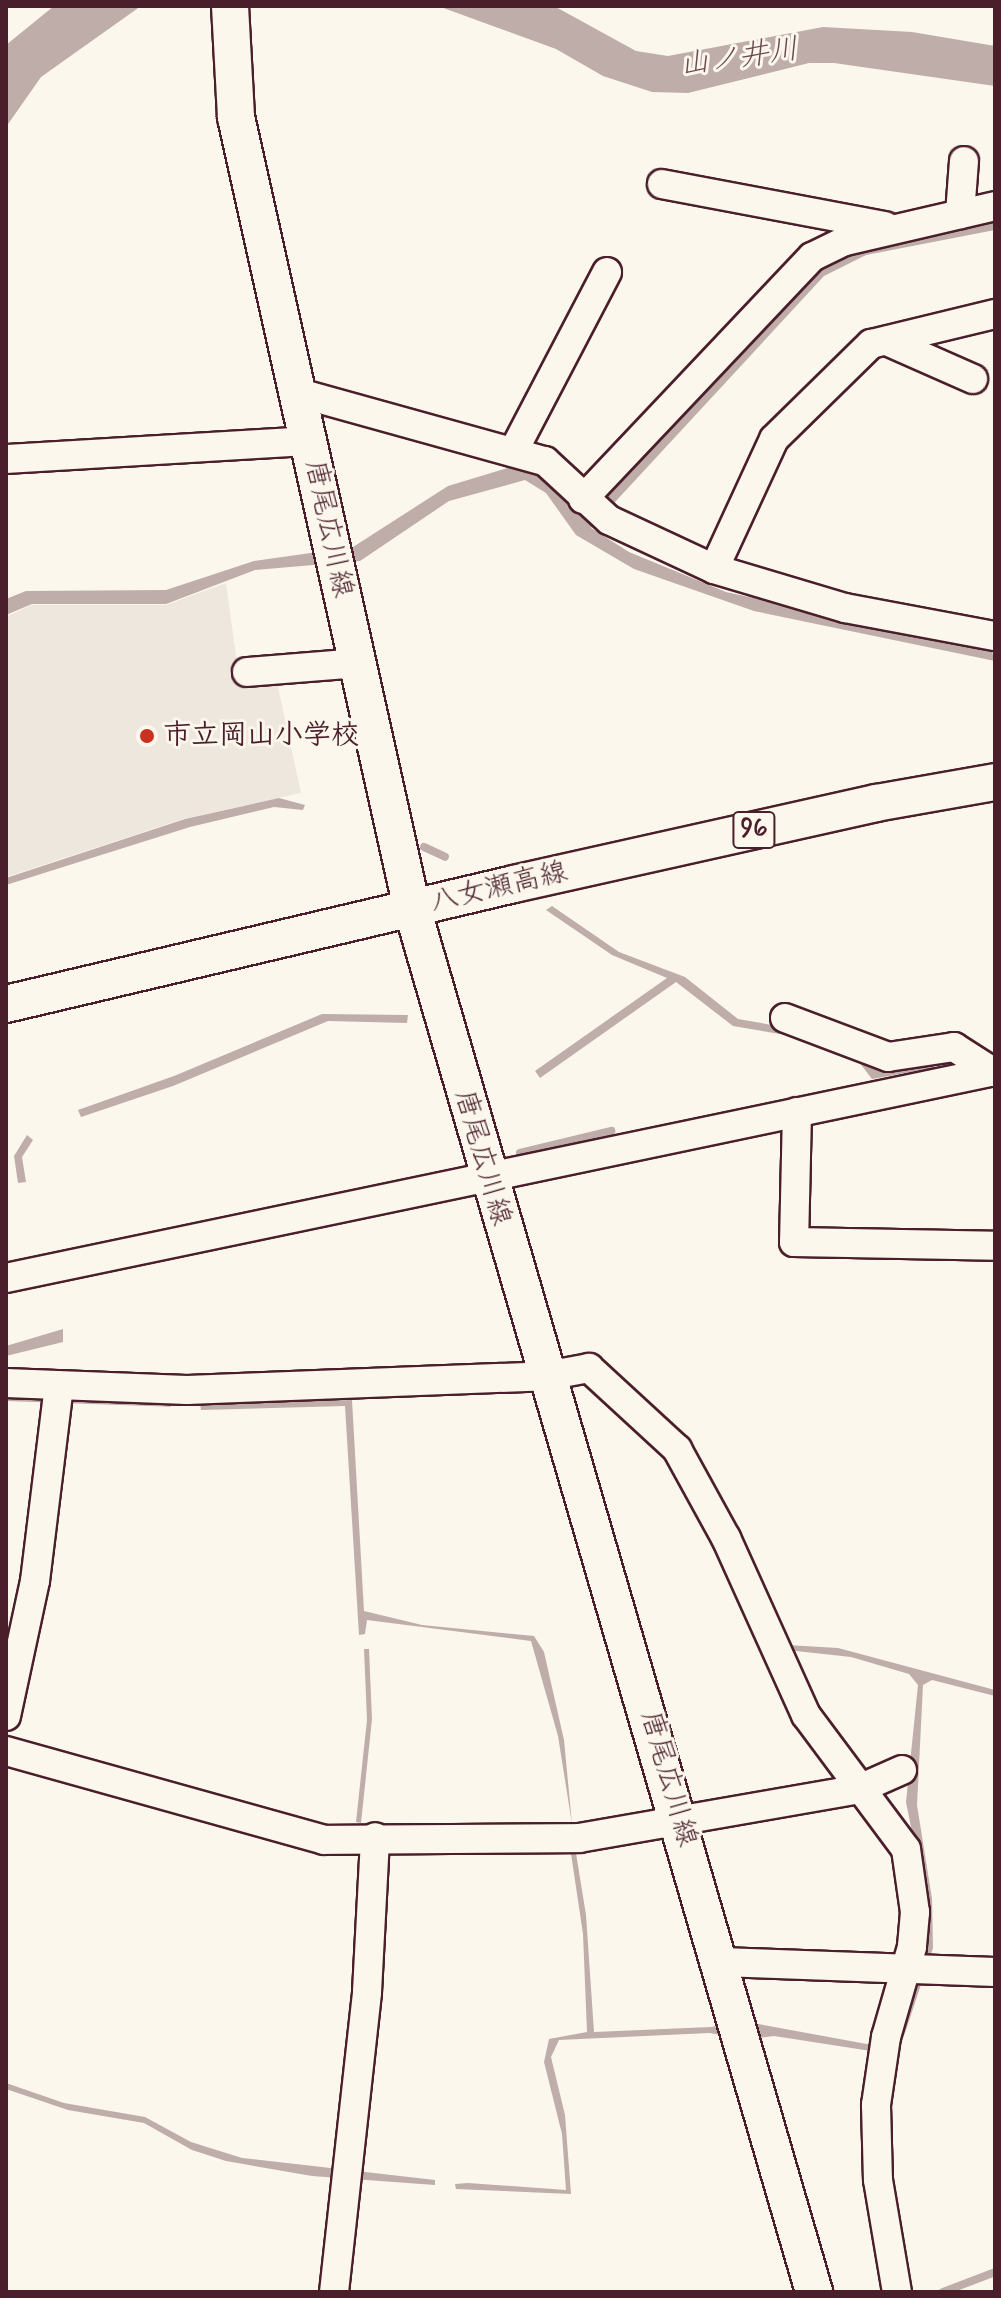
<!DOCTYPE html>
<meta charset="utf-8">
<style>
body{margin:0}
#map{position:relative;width:1001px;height:2298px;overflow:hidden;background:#fbf7ec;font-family:Mynerve,"Klee One",sans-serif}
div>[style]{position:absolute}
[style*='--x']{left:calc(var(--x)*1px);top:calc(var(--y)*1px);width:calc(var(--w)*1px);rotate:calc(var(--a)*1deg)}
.built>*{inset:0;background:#eee7de}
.water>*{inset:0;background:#bfadaa;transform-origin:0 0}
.stream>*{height:8px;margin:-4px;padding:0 4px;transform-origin:4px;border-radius:4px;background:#bfadaa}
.roads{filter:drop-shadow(2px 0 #4a1f2b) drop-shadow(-2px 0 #4a1f2b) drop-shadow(0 2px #4a1f2b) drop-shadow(0 -2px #4a1f2b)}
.minor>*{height:28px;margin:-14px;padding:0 14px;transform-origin:14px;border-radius:14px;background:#fbf7ec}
.major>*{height:36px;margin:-18px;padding:0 18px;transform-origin:18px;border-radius:18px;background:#fbf7ec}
.dots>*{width:22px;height:22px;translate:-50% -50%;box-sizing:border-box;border:4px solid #fbf7ec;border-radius:50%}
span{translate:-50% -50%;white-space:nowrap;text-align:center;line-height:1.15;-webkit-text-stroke:6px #fbf7ec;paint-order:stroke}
.shield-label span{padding:2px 6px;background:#fbf7ec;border:2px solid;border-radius:6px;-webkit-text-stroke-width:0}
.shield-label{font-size:26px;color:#4a1f2b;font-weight:700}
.street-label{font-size:28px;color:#4a1f2b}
.poi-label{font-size:28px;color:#4a1f2b;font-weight:700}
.left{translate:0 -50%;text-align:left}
.water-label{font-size:30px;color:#6d4a51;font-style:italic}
.frame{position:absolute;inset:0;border:8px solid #4a1f2b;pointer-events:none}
</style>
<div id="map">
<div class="built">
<i style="clip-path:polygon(226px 583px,237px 664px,276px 678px,301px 793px,183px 819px,6px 877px,6px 617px,32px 605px,166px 605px)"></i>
</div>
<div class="water">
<i style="clip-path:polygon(54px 6px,141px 6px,41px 77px,6px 127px,6px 45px)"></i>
<i style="clip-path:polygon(438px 6px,554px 6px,636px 51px,668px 56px,823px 27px,912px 32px,995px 46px,995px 86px,834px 63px,809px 63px,688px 93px,652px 92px,603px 76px,556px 49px)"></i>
<i style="clip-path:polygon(995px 217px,995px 230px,866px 255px,824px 276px,591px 528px,629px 552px,726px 592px,991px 649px,995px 661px,754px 611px,634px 569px,576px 535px,546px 493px,525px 480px,449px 501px,360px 561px,255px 570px,166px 604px,32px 604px,6px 615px,6px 599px,26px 591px,166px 590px,254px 561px,353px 547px,448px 486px,514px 466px,542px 473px,582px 516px,814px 272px,855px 249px)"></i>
<i style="clip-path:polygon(279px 798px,305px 805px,303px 810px,274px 807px,190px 827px,6px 885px,6px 878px,185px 819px)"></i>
<i style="clip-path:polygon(552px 906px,619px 952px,685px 977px,738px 1019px,935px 1054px,933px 1068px,872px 1079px,859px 1062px,798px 1037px,733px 1026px,676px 982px,540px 1078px,535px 1071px,667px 978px,612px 955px,546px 910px)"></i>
<i style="clip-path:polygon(322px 1014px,408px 1015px,407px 1023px,328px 1021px,173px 1086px,81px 1117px,78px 1110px,174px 1076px)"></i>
<i style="clip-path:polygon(27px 1135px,33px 1140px,22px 1157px,26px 1182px,18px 1183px,14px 1156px)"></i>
<i style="clip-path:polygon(63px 1329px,63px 1342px,6px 1356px,6px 1346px)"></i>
<i style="left:6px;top:1395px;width:165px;height:6px;rotate:2deg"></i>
<i style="clip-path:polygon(352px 1400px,364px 1611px,422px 1625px,534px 1636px,544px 1652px,564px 1740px,572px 1824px,558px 1736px,531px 1641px,367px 1620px,365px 1634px,359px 1635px,345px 1406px,201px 1410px,200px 1404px)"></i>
<i style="clip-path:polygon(787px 1645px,838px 1648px,995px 1690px,995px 1696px,932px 1680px,923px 1685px,917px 1805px,932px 1899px,933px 1948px,906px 2030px,900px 2046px,893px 2048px,913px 1837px,906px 1802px,918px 1685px,909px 1674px,851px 1657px,787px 1650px)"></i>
<i style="clip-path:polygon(364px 1649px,369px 1649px,372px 1719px,361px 1823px,356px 1822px,367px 1720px)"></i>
<i style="clip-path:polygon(570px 1847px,575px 1847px,586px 1915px,594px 2032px,711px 2027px,742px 2021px,872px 2045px,871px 2051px,774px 2036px,748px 2039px,709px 2033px,559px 2040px,551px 2057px,565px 2115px,571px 2194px,456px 2189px,455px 2184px,468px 2183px,566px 2190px,562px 2134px,544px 2062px,549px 2039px,587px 2032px,583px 1934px)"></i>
<i style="clip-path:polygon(6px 2083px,64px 2103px,145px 2117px,191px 2142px,242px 2158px,435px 2180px,435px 2185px,312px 2176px,226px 2161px,192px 2150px,144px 2123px,68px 2110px,6px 2089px)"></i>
</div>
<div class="stream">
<i style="--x:424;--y:847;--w:23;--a:25"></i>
<i style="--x:520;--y:1153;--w:94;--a:-13.6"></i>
<i style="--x:943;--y:2292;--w:56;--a:-21"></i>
</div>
<div class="roads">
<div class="minor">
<i style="--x:662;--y:184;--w:227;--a:10.7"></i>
<i style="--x:960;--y:214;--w:53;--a:-85.7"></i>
<i style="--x:887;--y:341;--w:94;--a:23.8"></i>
<i style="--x:299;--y:393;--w:255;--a:15.5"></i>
<i style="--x:545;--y:461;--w:87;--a:42.7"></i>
<i style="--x:609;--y:520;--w:116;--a:25"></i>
<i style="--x:714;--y:569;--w:137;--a:16.6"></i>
<i style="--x:845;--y:608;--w:153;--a:10.6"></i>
<i style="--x:513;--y:452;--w:203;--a:-62.4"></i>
<i style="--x:6;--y:459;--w:304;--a:-3.4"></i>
<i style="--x:583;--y:499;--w:333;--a:-46.6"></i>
<i style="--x:812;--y:257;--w:37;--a:-26"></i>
<i style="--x:845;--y:241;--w:154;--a:-13.1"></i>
<i style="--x:714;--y:569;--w:143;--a:-65.2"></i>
<i style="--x:774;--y:439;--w:136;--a:-44.4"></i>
<i style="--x:871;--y:344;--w:128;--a:-13.6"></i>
<i style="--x:247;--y:672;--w:111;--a:-4.6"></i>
<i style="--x:785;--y:1018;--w:110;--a:20.7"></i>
<i style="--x:888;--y:1057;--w:67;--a:-8.6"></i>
<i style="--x:954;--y:1047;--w:46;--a:32.7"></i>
<i style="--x:797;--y:1112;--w:130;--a:91.3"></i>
<i style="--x:794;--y:1242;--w:201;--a:1.1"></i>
<i style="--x:6;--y:1278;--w:1010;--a:-11.82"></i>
<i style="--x:6;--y:1383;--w:181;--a:2.2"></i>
<i style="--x:187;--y:1390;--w:359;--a:-2.2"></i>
<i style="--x:546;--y:1376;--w:44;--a:-10.5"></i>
<i style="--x:589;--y:1368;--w:120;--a:42.6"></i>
<i style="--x:677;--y:1449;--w:102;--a:61.2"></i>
<i style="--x:726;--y:1538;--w:194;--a:65.7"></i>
<i style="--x:806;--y:1715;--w:167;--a:53.3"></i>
<i style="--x:906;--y:1849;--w:64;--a:81.9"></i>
<i style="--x:915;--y:1912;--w:35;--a:95"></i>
<i style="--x:912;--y:1947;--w:94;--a:106.1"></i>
<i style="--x:886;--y:2037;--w:69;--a:98.4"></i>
<i style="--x:876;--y:2105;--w:75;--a:88.5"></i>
<i style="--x:878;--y:2180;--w:114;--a:80.4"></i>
<i style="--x:6;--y:1716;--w:138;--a:-77.9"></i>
<i style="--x:35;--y:1581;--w:196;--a:-83"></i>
<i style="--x:6;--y:1751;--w:330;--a:15.6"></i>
<i style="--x:324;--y:1840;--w:255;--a:-0.4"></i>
<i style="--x:579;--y:1838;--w:284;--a:-9.9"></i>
<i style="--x:859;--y:1789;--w:47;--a:-23.8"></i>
<i style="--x:722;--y:1962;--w:273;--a:2.1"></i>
<i style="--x:334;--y:2292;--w:302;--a:-83.7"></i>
<i style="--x:367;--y:1992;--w:155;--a:-87"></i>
</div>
<div class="major">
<i style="--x:230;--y:6;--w:111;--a:86.9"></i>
<i style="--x:236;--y:117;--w:810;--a:77.46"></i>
<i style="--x:412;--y:908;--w:1441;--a:73.8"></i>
<i style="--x:6;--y:1004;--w:522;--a:-13.29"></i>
<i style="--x:514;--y:884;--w:371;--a:-12.6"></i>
<i style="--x:876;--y:803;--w:121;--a:-10"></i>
</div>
</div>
<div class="dots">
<i style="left:147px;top:736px;background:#c8321e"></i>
</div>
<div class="shield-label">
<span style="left:754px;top:830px">96</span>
</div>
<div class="street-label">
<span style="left:328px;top:529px;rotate:78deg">唐尾広川線</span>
<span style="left:499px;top:888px;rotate:-13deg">八女瀬高線</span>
<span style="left:482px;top:1158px;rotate:74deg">唐尾広川線</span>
<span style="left:668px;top:1779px;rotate:74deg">唐尾広川線</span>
</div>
<div class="poi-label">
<span class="left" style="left:163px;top:736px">市立岡山小学校</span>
</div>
<div class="water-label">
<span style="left:739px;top:58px;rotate:-8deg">山ノ井川</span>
</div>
<div class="frame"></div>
</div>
